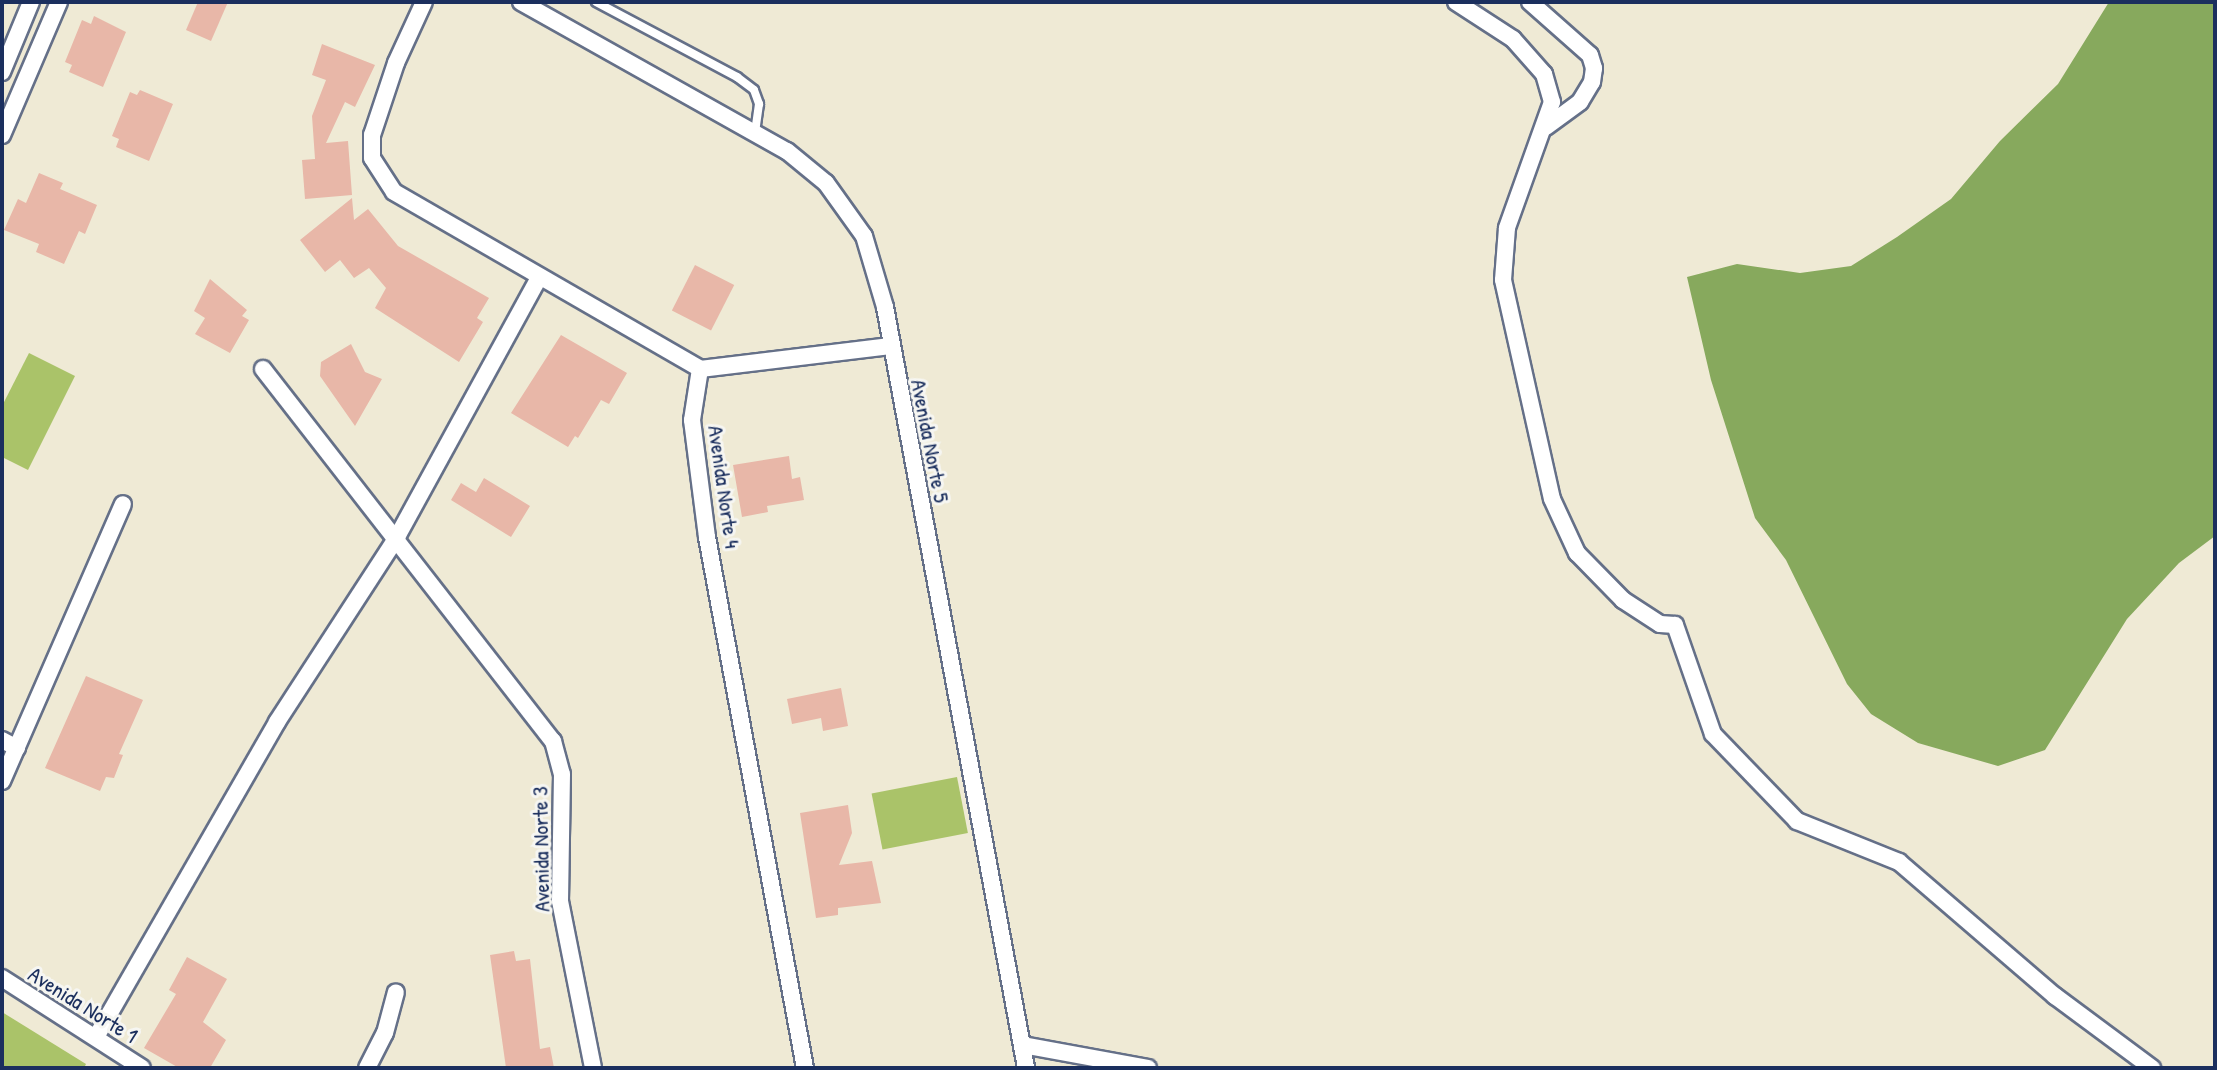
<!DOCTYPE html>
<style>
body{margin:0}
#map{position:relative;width:2217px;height:1070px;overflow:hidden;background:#efead5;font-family:"Patrick Hand",sans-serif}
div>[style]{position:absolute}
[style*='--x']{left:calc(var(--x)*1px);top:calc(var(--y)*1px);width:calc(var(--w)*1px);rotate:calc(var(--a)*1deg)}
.green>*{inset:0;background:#aac369;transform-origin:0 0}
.forest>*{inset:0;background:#87a95d}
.building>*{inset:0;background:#e8b7a8;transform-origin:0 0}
.roads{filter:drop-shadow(2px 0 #657088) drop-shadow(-2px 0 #657088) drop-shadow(0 2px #657088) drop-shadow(0 -2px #657088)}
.service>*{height:8px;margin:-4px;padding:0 4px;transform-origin:4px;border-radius:4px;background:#fff}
.minor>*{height:16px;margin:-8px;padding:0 8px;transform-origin:8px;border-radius:8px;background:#fff}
span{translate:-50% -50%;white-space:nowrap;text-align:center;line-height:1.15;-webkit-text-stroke:6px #f6f6f2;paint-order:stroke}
.street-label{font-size:22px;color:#1b2f5e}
.frame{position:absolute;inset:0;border:4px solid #1b2f5e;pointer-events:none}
</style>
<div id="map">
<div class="green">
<i style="clip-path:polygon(29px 353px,75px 376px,28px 470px,2px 457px,2px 406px)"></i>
<i style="left:957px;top:777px;width:57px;height:87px;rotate:79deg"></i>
<i style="clip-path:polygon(2px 1012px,86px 1064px,84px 1068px,2px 1068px)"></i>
</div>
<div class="forest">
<i style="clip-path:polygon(2109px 2px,2215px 2px,2215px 536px,2179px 563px,2127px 619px,2045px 750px,1998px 766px,1918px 743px,1871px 714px,1847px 684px,1786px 560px,1755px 518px,1711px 380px,1687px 277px,1737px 264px,1800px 273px,1851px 266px,1897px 237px,1951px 199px,2000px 141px,2058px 84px)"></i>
</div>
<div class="building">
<i style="clip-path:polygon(198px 2px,228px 2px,211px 41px,186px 30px)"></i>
<i style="clip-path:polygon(94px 16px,126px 32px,103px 87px,69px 72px,72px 65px,65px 62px,82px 20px,91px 24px)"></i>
<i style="clip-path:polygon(322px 44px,375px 65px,355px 107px,345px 102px,326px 143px,348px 141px,352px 195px,305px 199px,302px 160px,315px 159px,312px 116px,326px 80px,312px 75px)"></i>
<i style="clip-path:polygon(140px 90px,173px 104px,149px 161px,116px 147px,119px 139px,112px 136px,130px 92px,137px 95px)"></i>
<i style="clip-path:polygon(39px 173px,63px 183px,60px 189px,97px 205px,85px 234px,79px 231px,64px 264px,36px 252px,39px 244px,4px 230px,18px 199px,26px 203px)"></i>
<i style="clip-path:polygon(352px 198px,354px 220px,368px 209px,398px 246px,489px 298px,477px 318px,483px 322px,459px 362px,375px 308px,386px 288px,369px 268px,354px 278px,340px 260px,325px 272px,300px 240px)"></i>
<i style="left:695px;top:265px;width:44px;height:51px;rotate:27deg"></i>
<i style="clip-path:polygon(210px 279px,247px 310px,242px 316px,249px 320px,230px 353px,195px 334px,205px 318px,194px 311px)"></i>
<i style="clip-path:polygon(561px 335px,627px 373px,609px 404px,601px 400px,578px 438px,575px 436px,568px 447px,511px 413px)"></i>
<i style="clip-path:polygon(351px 344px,365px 372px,382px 379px,355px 426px,320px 376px,321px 362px)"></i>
<i style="clip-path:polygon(789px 456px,792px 479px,800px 477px,804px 500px,767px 506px,768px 512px,742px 517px,733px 465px)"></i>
<i style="clip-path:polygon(484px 478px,530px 506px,511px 537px,451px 500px,461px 483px,476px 492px)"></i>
<i style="clip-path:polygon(86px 676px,143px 700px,119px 754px,123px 755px,114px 778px,106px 777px,100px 791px,45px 768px)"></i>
<i style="clip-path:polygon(841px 688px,848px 726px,823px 731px,821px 718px,792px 724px,787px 699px)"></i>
<i style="clip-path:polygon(848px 805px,852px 833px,839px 865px,872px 861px,881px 903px,838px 908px,838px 915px,816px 918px,800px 813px)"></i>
<i style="clip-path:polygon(514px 951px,516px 961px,530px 959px,540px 1049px,550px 1047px,554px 1068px,506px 1068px,490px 955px)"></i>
<i style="clip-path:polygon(187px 957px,227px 979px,203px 1022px,226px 1040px,210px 1068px,179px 1068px,144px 1048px,176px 994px,169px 990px)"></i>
</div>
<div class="roads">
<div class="service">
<i style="--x:596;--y:2;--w:160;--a:28"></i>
<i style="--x:737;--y:77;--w:21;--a:37"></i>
<i style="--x:754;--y:90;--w:15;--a:70"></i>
<i style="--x:759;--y:104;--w:27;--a:98"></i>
</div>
<div class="minor">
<i style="--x:424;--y:2;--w:67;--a:114.7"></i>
<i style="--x:396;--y:63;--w:76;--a:108.4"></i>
<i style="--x:372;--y:135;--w:23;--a:90"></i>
<i style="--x:372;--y:158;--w:40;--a:57.1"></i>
<i style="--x:394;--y:192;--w:354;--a:30"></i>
<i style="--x:700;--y:369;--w:52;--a:98.9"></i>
<i style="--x:692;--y:420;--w:118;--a:82.7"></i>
<i style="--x:707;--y:537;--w:540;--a:79.54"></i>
<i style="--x:521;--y:2;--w:305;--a:29.3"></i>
<i style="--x:787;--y:151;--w:50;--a:39.4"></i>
<i style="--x:826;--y:183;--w:65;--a:54.4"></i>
<i style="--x:864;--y:236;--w:74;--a:73.5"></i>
<i style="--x:885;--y:307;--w:774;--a:79.5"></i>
<i style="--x:1456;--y:2;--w:68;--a:33"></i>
<i style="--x:1513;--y:39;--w:47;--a:48.5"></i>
<i style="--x:1544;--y:74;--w:29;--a:74"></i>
<i style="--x:1552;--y:102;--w:134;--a:109.7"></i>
<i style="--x:1507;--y:228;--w:52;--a:94.4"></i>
<i style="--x:1503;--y:280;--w:224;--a:77.4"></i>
<i style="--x:1552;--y:499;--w:60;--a:65.2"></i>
<i style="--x:1577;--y:553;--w:66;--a:45.6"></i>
<i style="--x:1623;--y:600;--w:44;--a:33"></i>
<i style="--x:1660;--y:624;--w:15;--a:4"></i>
<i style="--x:1675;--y:625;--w:115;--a:70.8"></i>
<i style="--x:1713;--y:734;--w:121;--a:46"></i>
<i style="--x:1797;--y:821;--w:110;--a:21.9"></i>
<i style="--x:1899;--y:862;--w:206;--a:40.7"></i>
<i style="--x:2055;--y:996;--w:121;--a:36.6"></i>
<i style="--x:1530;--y:2;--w:80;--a:41.5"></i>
<i style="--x:1590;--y:55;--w:14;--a:73"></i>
<i style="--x:1594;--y:68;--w:14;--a:98"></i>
<i style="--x:1592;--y:82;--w:23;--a:121"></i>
<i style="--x:1580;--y:102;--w:42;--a:143.7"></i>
<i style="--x:2;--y:72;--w:76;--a:-67.5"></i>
<i style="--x:2;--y:135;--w:145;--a:-66.8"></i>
<i style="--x:263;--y:369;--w:472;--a:52.1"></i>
<i style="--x:553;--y:741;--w:34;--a:75"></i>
<i style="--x:562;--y:774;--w:127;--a:90.9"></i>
<i style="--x:560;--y:901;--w:170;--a:78.8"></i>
<i style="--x:700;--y:369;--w:190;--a:-6.9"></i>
<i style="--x:2;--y:740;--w:17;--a:28"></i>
<i style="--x:2;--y:781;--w:302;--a:-66.4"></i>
<i style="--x:2;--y:978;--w:166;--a:32.7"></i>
<i style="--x:96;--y:1037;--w:363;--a:-60.1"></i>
<i style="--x:277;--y:722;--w:221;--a:-57"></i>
<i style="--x:397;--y:537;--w:294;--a:-61.3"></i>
<i style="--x:1023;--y:1045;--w:127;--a:10.4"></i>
<i style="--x:367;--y:1068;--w:39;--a:-63"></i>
<i style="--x:385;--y:1033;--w:42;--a:-75"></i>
</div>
</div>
<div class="street-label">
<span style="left:930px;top:441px;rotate:79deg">Avenida Norte 5</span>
<span style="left:724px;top:487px;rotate:82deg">Avenida Norte 4</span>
<span style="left:541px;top:849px;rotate:-91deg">Avenida Norte 3</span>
<span style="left:83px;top:1005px;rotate:32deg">Avenida Norte 1</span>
</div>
<div class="frame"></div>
</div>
